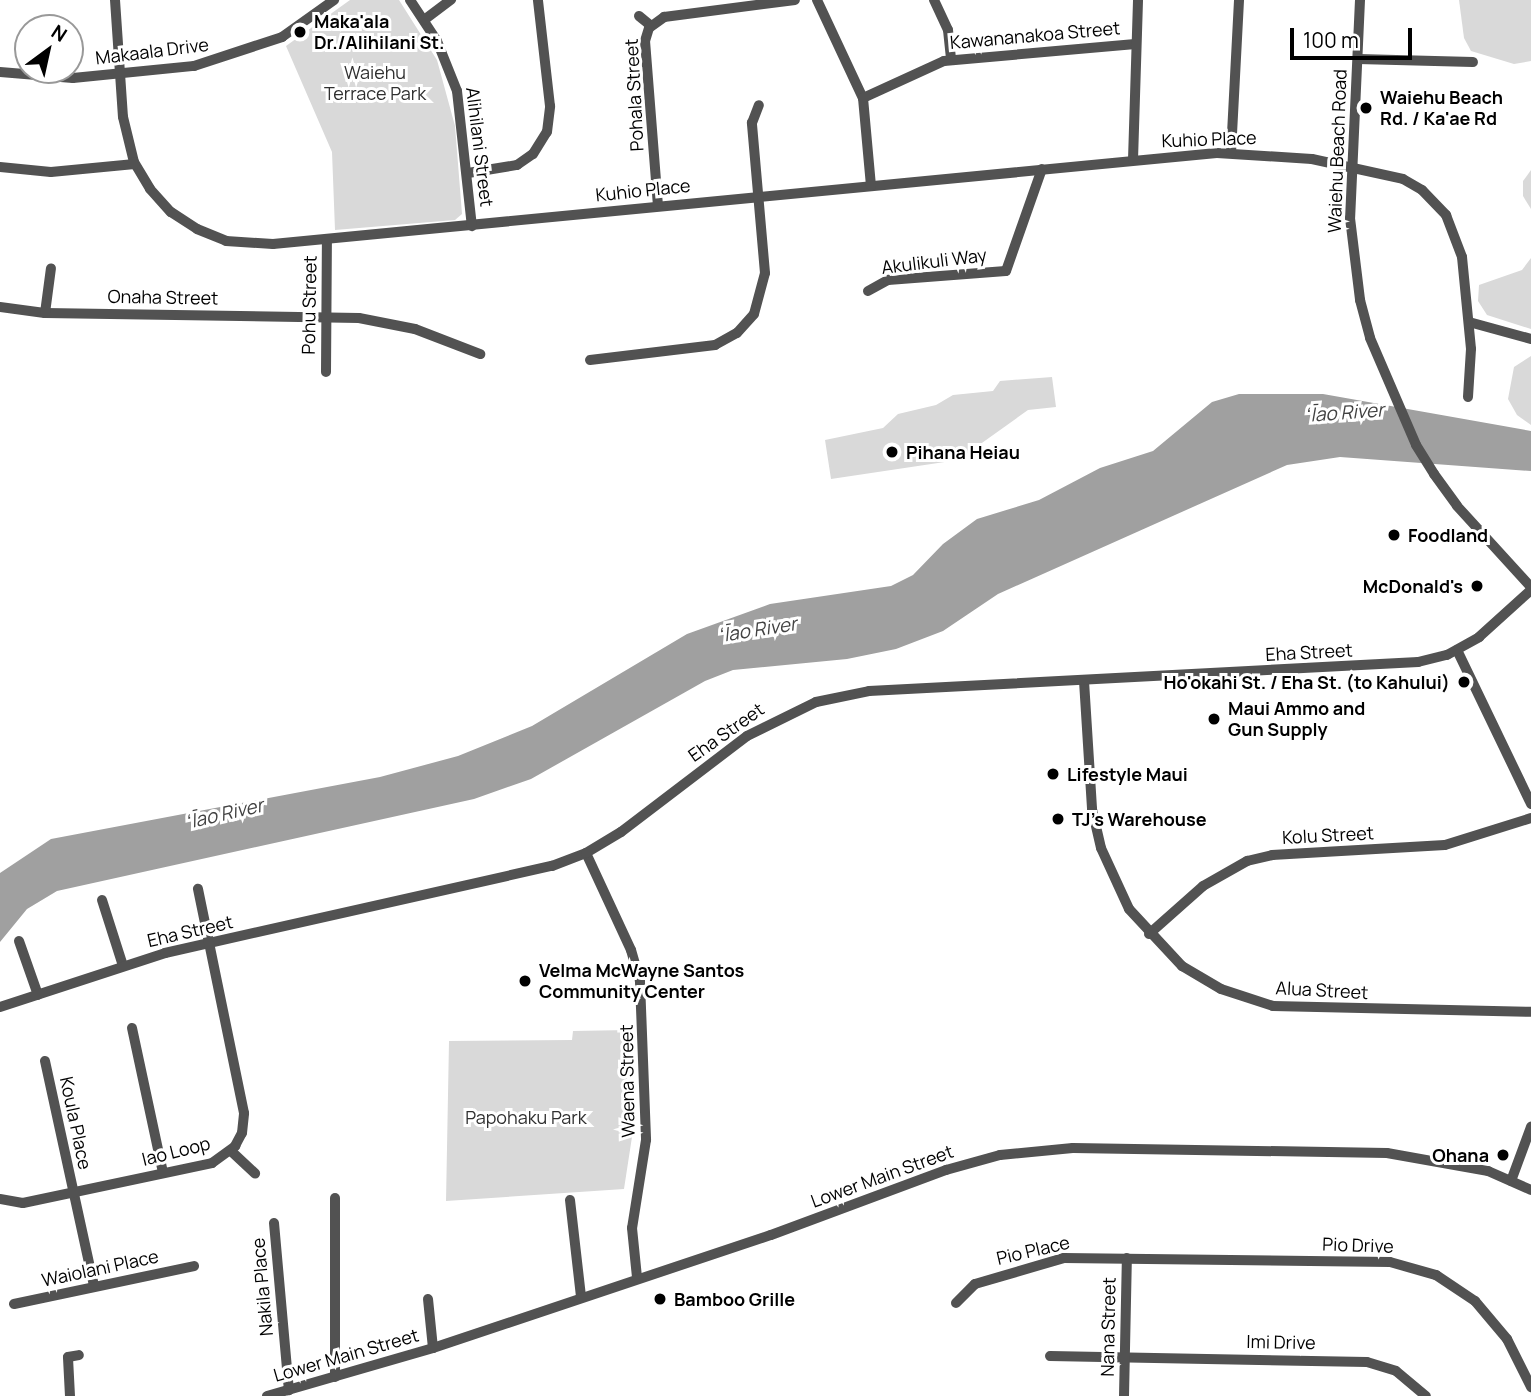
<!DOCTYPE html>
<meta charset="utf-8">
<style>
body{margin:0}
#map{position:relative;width:1531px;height:1396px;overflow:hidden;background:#fff;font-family:Manrope,sans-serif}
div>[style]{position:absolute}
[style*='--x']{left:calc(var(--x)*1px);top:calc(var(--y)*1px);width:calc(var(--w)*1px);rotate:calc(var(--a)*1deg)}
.green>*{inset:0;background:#d9d9d9}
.water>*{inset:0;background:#a0a0a0}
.minor>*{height:10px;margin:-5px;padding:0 5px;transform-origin:5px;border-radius:5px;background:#525252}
.dots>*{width:19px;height:19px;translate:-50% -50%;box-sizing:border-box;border:4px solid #fff;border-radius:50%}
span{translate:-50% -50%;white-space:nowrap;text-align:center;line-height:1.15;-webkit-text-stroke:6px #fff;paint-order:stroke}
.poi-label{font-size:18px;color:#000;font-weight:700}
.left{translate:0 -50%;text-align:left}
.right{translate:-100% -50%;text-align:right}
.street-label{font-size:18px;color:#000}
.park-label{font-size:18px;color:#303030}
.water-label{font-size:19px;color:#414141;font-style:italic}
.north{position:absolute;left:14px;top:14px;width:70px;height:70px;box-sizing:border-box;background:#fff;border:2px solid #999;border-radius:50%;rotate:33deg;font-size:19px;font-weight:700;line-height:28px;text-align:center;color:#000}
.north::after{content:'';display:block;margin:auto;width:24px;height:32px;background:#000;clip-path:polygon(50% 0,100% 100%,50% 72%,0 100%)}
.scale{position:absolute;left:1290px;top:28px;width:122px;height:32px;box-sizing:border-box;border:4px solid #000;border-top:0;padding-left:9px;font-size:21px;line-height:24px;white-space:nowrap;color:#000;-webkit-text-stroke:5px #fff;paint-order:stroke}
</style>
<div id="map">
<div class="green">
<i style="clip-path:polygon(350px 0,399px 0,437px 60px,455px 126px,462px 214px,455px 220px,335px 230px,332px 152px,286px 46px)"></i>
<i style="clip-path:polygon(1459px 0,1531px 0,1531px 61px,1514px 64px,1471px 51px,1464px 38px)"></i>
<i style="clip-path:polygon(1531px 170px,1531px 209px,1523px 196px,1523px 181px)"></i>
<i style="clip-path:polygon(1531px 258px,1531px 329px,1487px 315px,1478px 301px,1479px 285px,1522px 270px)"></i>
<i style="clip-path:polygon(1531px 356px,1531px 425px,1517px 415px,1508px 399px,1514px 367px)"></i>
<i style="clip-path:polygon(1052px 377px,1056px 407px,1028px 410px,958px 460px,831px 479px,825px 440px,883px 428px,898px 414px,936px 405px,953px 395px,993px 391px,1000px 381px)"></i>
<i style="clip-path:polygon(629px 1030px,632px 1137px,624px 1189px,446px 1201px,449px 1041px,572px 1040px,573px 1031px)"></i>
</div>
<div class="water">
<i style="clip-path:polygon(1239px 394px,1323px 394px,1531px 431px,1531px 471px,1340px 457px,1287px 465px,998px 594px,943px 631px,896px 649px,847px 659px,733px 670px,705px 681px,531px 779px,474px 799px,57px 891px,27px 909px,0 942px,0 873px,51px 839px,380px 777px,458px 756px,532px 726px,687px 634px,770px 604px,891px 586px,913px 575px,943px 544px,977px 519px,1039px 500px,1100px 468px,1153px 451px,1212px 402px)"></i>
</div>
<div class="minor">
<i style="--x:115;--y:0;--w:117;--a:86.1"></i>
<i style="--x:123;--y:117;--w:46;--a:76.3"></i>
<i style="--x:134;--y:162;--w:31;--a:59"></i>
<i style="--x:150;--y:189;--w:31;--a:48"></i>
<i style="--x:171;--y:212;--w:31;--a:33"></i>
<i style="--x:197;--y:229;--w:31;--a:22"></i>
<i style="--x:226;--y:241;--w:47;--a:3.7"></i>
<i style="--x:273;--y:244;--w:948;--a:-5.51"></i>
<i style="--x:1217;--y:153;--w:95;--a:3.6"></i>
<i style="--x:1312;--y:159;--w:93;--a:12.4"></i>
<i style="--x:1403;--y:179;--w:22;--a:30"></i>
<i style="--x:1422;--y:190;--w:35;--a:46"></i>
<i style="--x:1446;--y:215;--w:45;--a:69.1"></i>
<i style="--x:1462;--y:257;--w:92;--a:84.4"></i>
<i style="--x:1471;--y:349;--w:48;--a:93.6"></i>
<i style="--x:410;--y:0;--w:49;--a:56.6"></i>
<i style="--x:437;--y:41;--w:54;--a:68.2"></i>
<i style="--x:457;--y:91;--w:136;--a:83.7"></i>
<i style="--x:817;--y:0;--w:108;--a:64.9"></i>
<i style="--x:863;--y:98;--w:88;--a:84.8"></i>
<i style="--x:934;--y:0;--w:33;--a:65"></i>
<i style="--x:948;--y:30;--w:30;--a:84"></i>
<i style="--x:1360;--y:0;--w:218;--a:92.6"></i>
<i style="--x:1350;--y:218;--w:83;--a:83"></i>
<i style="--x:1360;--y:300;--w:39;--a:75"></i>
<i style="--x:1370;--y:338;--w:116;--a:66.7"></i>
<i style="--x:1416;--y:445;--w:34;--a:58"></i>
<i style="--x:1434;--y:474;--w:39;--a:54"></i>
<i style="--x:1457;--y:506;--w:110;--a:47.6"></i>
<i style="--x:639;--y:16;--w:14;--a:39"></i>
<i style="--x:424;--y:20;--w:34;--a:-37"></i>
<i style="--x:1358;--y:59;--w:115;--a:1.5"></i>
<i style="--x:0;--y:72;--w:73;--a:4.7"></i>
<i style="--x:73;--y:78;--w:122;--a:-5.7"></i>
<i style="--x:194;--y:66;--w:93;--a:-18.2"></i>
<i style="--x:282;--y:37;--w:64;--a:-35.4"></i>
<i style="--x:863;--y:98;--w:89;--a:-24.6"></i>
<i style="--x:944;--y:61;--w:192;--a:-5.1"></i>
<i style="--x:1231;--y:153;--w:153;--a:-87"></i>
<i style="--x:1133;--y:160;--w:160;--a:-88.2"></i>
<i style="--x:0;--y:167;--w:51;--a:5.6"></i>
<i style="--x:51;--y:172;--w:84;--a:-5.4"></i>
<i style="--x:468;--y:173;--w:50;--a:-9.3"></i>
<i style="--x:517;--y:165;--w:19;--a:-35"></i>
<i style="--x:533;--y:154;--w:26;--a:-58"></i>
<i style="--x:547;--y:132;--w:26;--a:-83"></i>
<i style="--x:550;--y:106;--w:107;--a:-96.5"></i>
<i style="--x:658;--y:206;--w:166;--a:-94.5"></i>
<i style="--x:645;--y:41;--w:14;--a:-73"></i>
<i style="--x:649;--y:28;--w:19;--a:-36"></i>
<i style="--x:664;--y:17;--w:132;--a:-7.4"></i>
<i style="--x:868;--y:291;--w:23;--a:-29"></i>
<i style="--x:888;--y:280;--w:118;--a:-4.4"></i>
<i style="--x:1006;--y:271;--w:108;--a:-70.6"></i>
<i style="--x:0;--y:307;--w:45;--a:7.6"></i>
<i style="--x:45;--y:313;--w:314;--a:0.9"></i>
<i style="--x:359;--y:318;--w:57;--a:11.1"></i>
<i style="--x:415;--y:329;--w:70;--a:21"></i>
<i style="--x:45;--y:313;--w:45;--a:-82.4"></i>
<i style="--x:1469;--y:322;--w:64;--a:15.3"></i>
<i style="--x:590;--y:360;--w:126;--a:-6.8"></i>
<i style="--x:715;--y:345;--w:25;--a:-29"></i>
<i style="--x:737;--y:333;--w:25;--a:-48"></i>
<i style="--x:754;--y:314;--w:42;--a:-75"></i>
<i style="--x:765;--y:273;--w:151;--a:-95"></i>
<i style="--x:752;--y:123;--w:19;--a:-69"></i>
<i style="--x:326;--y:372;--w:133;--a:-89.6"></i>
<i style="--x:1457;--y:650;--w:171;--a:64.3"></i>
<i style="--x:1084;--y:681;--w:128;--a:86.4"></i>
<i style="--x:1092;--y:809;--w:40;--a:77"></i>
<i style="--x:1101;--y:848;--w:67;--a:65.3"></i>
<i style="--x:1129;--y:909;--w:78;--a:47.1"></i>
<i style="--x:1182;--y:966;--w:45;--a:30.5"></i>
<i style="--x:1221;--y:989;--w:55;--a:18.1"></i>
<i style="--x:1273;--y:1006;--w:258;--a:1.3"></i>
<i style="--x:586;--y:853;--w:107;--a:65.1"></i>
<i style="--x:631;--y:950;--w:33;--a:74"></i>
<i style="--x:640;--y:982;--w:158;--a:87.8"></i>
<i style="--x:646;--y:1140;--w:89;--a:99"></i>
<i style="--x:632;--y:1228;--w:49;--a:84.2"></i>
<i style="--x:102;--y:900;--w:69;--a:72.3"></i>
<i style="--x:1149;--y:934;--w:72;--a:-41.6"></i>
<i style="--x:1203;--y:886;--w:51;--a:-29.6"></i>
<i style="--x:1247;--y:861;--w:26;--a:-13"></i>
<i style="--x:1272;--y:855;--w:173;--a:-3.3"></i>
<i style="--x:1445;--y:845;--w:90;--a:-17.4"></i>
<i style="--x:19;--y:941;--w:57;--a:70.6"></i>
<i style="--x:0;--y:1007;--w:174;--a:-18.1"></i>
<i style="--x:165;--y:953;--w:397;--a:-12.7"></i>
<i style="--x:552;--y:866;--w:36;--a:-21"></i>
<i style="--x:586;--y:853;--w:41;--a:-31"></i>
<i style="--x:621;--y:832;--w:158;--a:-37.3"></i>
<i style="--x:747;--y:736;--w:77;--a:-26.2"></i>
<i style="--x:816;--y:702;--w:54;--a:-11.7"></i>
<i style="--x:869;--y:691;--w:550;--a:-3.02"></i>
<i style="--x:1418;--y:662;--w:30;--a:-14"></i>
<i style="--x:1447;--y:655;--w:37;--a:-29"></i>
<i style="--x:1479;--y:637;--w:70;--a:-42.1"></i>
<i style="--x:132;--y:1028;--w:148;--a:77.9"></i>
<i style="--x:45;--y:1061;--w:230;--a:77.7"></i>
<i style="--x:231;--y:1151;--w:33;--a:43"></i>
<i style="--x:1511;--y:1181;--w:58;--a:-69.7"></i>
<i style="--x:0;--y:1199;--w:23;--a:10"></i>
<i style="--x:23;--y:1203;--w:193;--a:-11.9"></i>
<i style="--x:212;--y:1163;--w:29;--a:-36"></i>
<i style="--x:235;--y:1146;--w:15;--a:-62"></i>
<i style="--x:242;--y:1133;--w:20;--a:-84"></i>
<i style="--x:244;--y:1113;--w:229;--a:-101.6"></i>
<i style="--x:570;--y:1200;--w:97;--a:83.5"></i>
<i style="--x:274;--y:1223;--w:168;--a:84.9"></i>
<i style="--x:428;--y:1299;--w:49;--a:84.2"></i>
<i style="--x:956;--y:1303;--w:27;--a:-45"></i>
<i style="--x:975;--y:1284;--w:93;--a:-16.3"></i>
<i style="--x:1064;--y:1258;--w:326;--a:0.7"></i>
<i style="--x:1390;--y:1262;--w:48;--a:15.8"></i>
<i style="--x:1436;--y:1275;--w:47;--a:33.7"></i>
<i style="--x:1475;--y:1301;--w:50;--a:49.9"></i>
<i style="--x:1507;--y:1339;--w:54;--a:63.4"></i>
<i style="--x:14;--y:1304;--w:184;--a:-11.9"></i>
<i style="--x:1050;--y:1356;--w:317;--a:1.1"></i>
<i style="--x:1367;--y:1362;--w:30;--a:17"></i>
<i style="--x:1396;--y:1371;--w:39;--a:40"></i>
<i style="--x:335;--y:1377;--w:179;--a:-90"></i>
<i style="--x:70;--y:1396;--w:39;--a:-93"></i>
<i style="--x:68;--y:1357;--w:11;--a:-10"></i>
<i style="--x:267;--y:1396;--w:173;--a:-16.1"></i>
<i style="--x:433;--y:1348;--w:356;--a:-18.5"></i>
<i style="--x:771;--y:1235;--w:187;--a:-20.4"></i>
<i style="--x:946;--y:1170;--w:56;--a:-15.5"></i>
<i style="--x:1000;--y:1155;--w:73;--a:-5.5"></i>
<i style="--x:1073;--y:1148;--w:314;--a:0.9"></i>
<i style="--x:1387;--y:1153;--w:103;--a:10.1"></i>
<i style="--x:1488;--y:1171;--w:47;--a:23.8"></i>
<i style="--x:1124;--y:1396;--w:138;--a:-88.8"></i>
</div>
<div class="dots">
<i style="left:300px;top:32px;background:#000"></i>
<i style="left:1366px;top:108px;background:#000"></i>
<i style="left:892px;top:452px;background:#000"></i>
<i style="left:1394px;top:535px;background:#000"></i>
<i style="left:1477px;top:586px;background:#000"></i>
<i style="left:1464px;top:682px;background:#000"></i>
<i style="left:1214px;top:719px;background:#000"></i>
<i style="left:1053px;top:774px;background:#000"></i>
<i style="left:1058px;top:819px;background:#000"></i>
<i style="left:525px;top:981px;background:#000"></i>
<i style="left:1503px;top:1155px;background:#000"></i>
<i style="left:660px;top:1299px;background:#000"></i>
</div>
<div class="poi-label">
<span class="left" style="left:314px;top:32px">Maka'ala<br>Dr./Alihilani St.</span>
<span class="left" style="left:1380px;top:108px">Waiehu Beach<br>Rd. / Ka'ae Rd</span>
<span class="left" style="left:906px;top:452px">Pihana Heiau</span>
<span class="left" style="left:1408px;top:535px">Foodland</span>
<span class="right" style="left:1463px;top:586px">McDonald's</span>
<span class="right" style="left:1450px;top:682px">Ho'okahi St. / Eha St. (to Kahului)</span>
<span class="left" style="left:1228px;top:719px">Maui Ammo and<br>Gun Supply</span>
<span class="left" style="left:1067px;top:774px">Lifestyle Maui</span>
<span class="left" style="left:1072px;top:819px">TJ’s Warehouse</span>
<span class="left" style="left:539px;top:981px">Velma McWayne Santos<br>Community Center</span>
<span class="right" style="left:1489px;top:1155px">Ohana</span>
<span class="left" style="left:674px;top:1299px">Bamboo Grille</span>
</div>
<div class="street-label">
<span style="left:1035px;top:35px;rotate:-5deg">Kawananakoa Street</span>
<span style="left:152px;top:51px;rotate:-7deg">Makaala Drive</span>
<span style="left:634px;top:95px;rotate:-93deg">Pohala Street</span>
<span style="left:1209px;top:139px;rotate:-2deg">Kuhio Place</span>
<span style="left:480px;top:147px;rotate:83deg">Alihilani Street</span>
<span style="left:1337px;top:151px;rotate:-88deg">Waiehu Beach Road</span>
<span style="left:643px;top:190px;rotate:-6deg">Kuhio Place</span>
<span style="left:934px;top:261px;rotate:-7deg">Akulikuli Way</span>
<span style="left:163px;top:297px;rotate:1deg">Onaha Street</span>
<span style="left:309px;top:305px;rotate:-89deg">Pohu Street</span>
<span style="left:1309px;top:652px;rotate:-3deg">Eha Street</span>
<span style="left:726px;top:732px;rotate:-35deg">Eha Street</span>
<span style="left:1328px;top:835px;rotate:-3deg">Kolu Street</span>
<span style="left:190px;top:931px;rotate:-13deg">Eha Street</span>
<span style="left:1322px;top:990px;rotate:3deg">Alua Street</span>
<span style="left:627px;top:1081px;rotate:-91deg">Waena Street</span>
<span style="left:76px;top:1123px;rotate:78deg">Koula Place</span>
<span style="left:176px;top:1151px;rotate:-14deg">Iao Loop</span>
<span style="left:882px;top:1176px;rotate:-20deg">Lower Main Street</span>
<span style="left:1358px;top:1245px;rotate:2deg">Pio Drive</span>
<span style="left:1033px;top:1250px;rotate:-13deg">Pio Place</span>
<span style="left:100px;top:1268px;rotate:-12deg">Waiolani Place</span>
<span style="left:262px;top:1287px;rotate:-95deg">Nakila Place</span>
<span style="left:1108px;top:1327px;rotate:-89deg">Nana Street</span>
<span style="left:1281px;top:1342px;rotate:1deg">Imi Drive</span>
<span style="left:346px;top:1355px;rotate:-16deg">Lower Main Street</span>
</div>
<div class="park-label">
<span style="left:375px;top:83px">Waiehu<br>Terrace Park</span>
<span style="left:526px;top:1117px">Papohaku Park</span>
</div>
<div class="water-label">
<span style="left:1345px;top:413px;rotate:-4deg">ʻĪao River</span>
<span style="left:758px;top:630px;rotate:-9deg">ʻĪao River</span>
<span style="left:225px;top:814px;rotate:-13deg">ʻĪao River</span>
</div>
<div class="north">N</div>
<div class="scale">100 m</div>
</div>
